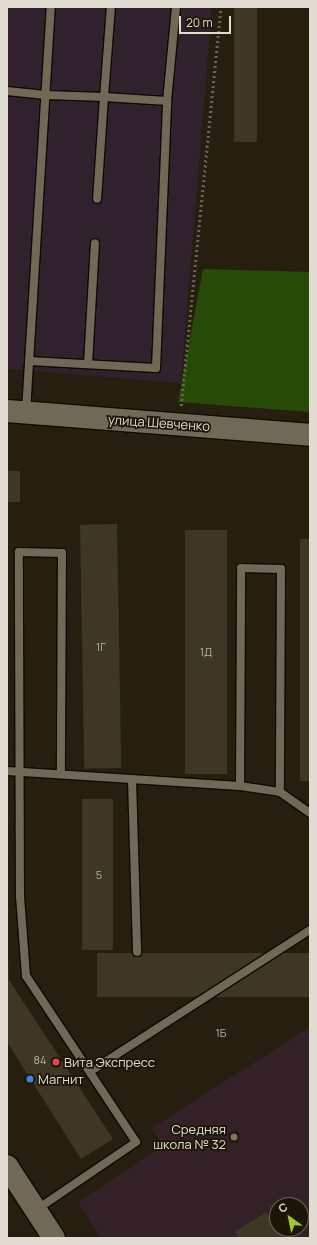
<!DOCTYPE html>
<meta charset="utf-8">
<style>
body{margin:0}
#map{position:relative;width:317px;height:1245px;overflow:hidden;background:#261f0f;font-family:Manrope,sans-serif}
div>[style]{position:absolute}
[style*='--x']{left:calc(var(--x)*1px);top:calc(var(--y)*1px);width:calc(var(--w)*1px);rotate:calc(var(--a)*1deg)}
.industrial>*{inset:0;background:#30212d}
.education>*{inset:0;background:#332127}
.green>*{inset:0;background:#274a09}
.building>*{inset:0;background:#3e3726;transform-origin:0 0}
.path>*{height:2.5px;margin-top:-1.25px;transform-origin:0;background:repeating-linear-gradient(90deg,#6b6558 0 2px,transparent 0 5px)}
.roads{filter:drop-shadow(1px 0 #0f0900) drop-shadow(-1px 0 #0f0900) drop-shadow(0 1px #0f0900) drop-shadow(0 -1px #0f0900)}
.service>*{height:8px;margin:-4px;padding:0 4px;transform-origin:4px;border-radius:4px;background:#716957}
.secondary>*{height:22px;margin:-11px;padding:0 11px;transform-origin:11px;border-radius:11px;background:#716957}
.dots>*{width:11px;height:11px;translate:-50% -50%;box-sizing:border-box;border:2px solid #1c1606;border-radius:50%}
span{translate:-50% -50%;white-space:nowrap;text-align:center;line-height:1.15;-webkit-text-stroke:3.5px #1c1606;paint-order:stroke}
.number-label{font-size:11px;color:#b8b3a7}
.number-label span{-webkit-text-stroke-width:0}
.street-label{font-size:13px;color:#e0dcd2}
.poi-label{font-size:13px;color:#e0dcd2}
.left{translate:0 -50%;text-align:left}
.right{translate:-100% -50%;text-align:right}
.frame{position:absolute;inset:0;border:8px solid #e0dcd2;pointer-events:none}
.north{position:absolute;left:269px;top:1197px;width:40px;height:40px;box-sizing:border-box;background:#1c1606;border:1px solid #6a6558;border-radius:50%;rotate:327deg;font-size:11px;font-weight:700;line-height:16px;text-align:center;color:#e0dcd2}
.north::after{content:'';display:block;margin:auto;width:14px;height:18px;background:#a1c92a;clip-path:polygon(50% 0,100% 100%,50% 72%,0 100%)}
.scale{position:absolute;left:179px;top:16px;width:52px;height:18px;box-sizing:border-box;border:2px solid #e0dcd2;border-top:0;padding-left:5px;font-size:12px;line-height:14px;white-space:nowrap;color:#e0dcd2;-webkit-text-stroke:3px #1c1606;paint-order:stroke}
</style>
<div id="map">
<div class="industrial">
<i style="clip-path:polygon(7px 7px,212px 7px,181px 383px,7px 369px)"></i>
</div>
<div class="education">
<i style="clip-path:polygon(evenodd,310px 1027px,310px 1238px,101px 1238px,78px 1203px,163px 1145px,152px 1128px,310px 1027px,277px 1205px,301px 1205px,301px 1229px,277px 1229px,277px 1205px)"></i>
</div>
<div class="green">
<i style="clip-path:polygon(203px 269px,310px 272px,310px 412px,178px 402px)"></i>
</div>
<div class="building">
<i style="left:234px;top:7px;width:23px;height:135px"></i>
<i style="left:7px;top:471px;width:13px;height:31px"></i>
<i style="left:117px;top:524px;width:244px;height:37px;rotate:89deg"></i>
<i style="left:185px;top:530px;width:42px;height:244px"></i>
<i style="left:310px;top:539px;width:242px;height:10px;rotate:90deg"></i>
<i style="left:82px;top:799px;width:31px;height:151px"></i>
<i style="clip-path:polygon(7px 939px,9px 980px,113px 1139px,81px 1159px,7px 1042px)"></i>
<i style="left:310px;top:953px;width:44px;height:213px;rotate:90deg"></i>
<i style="clip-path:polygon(266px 1212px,283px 1238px,239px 1238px,235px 1232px)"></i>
</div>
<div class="path">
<i style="--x:181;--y:406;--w:401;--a:-84.3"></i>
</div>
<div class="roads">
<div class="service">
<i style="--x:7;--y:91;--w:39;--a:6"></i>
<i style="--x:46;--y:95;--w:58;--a:2"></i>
<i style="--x:104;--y:97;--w:102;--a:93.9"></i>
<i style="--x:167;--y:101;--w:94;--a:-84.5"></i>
<i style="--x:29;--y:361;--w:127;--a:3.2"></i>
<i style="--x:156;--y:368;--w:267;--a:-87.6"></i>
<i style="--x:167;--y:101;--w:63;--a:-176.4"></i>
<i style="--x:104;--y:97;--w:90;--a:-85.6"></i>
<i style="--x:88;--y:364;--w:121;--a:-86.7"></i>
<i style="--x:26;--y:412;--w:406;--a:-86.5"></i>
<i style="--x:7;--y:771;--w:233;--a:3.7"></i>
<i style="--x:240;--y:786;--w:40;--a:8.5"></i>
<i style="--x:280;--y:792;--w:37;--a:35"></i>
<i style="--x:132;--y:780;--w:172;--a:88.3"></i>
<i style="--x:240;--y:786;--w:218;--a:-89.7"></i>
<i style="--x:241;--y:568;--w:40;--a:1.4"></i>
<i style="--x:281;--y:569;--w:223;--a:90.3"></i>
<i style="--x:91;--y:1071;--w:260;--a:-32.8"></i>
<i style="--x:36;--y:1210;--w:121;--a:-34.2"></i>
<i style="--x:136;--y:1142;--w:199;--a:-123.5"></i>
<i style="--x:26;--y:976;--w:79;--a:-94.3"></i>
<i style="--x:20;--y:897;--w:345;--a:-90.2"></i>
<i style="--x:19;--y:552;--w:43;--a:1.3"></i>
<i style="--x:62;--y:553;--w:221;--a:90.3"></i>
</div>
<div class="secondary">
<i style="--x:7;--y:411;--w:304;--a:4.5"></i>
<i style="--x:7;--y:1166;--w:86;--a:56.9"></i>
</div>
</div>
<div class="dots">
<i style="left:56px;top:1062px;background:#e0444e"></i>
<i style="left:30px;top:1079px;background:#3f7fe0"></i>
<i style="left:234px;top:1137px;background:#8d6e63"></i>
</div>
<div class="number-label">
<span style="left:101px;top:647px">1Г</span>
<span style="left:206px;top:652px">1Д</span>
<span style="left:99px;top:875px">5</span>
<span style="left:221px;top:1033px">1Б</span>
<span style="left:40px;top:1060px">84</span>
</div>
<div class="street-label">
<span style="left:159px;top:423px;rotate:4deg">улица Шевченко</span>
</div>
<div class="poi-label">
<span class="left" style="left:64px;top:1062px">Вита Экспресс</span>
<span class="left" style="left:38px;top:1079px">Магнит</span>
<span class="right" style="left:226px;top:1137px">Средняя<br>школа № 32</span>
</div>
<div class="frame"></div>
<div class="north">С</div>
<div class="scale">20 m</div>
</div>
